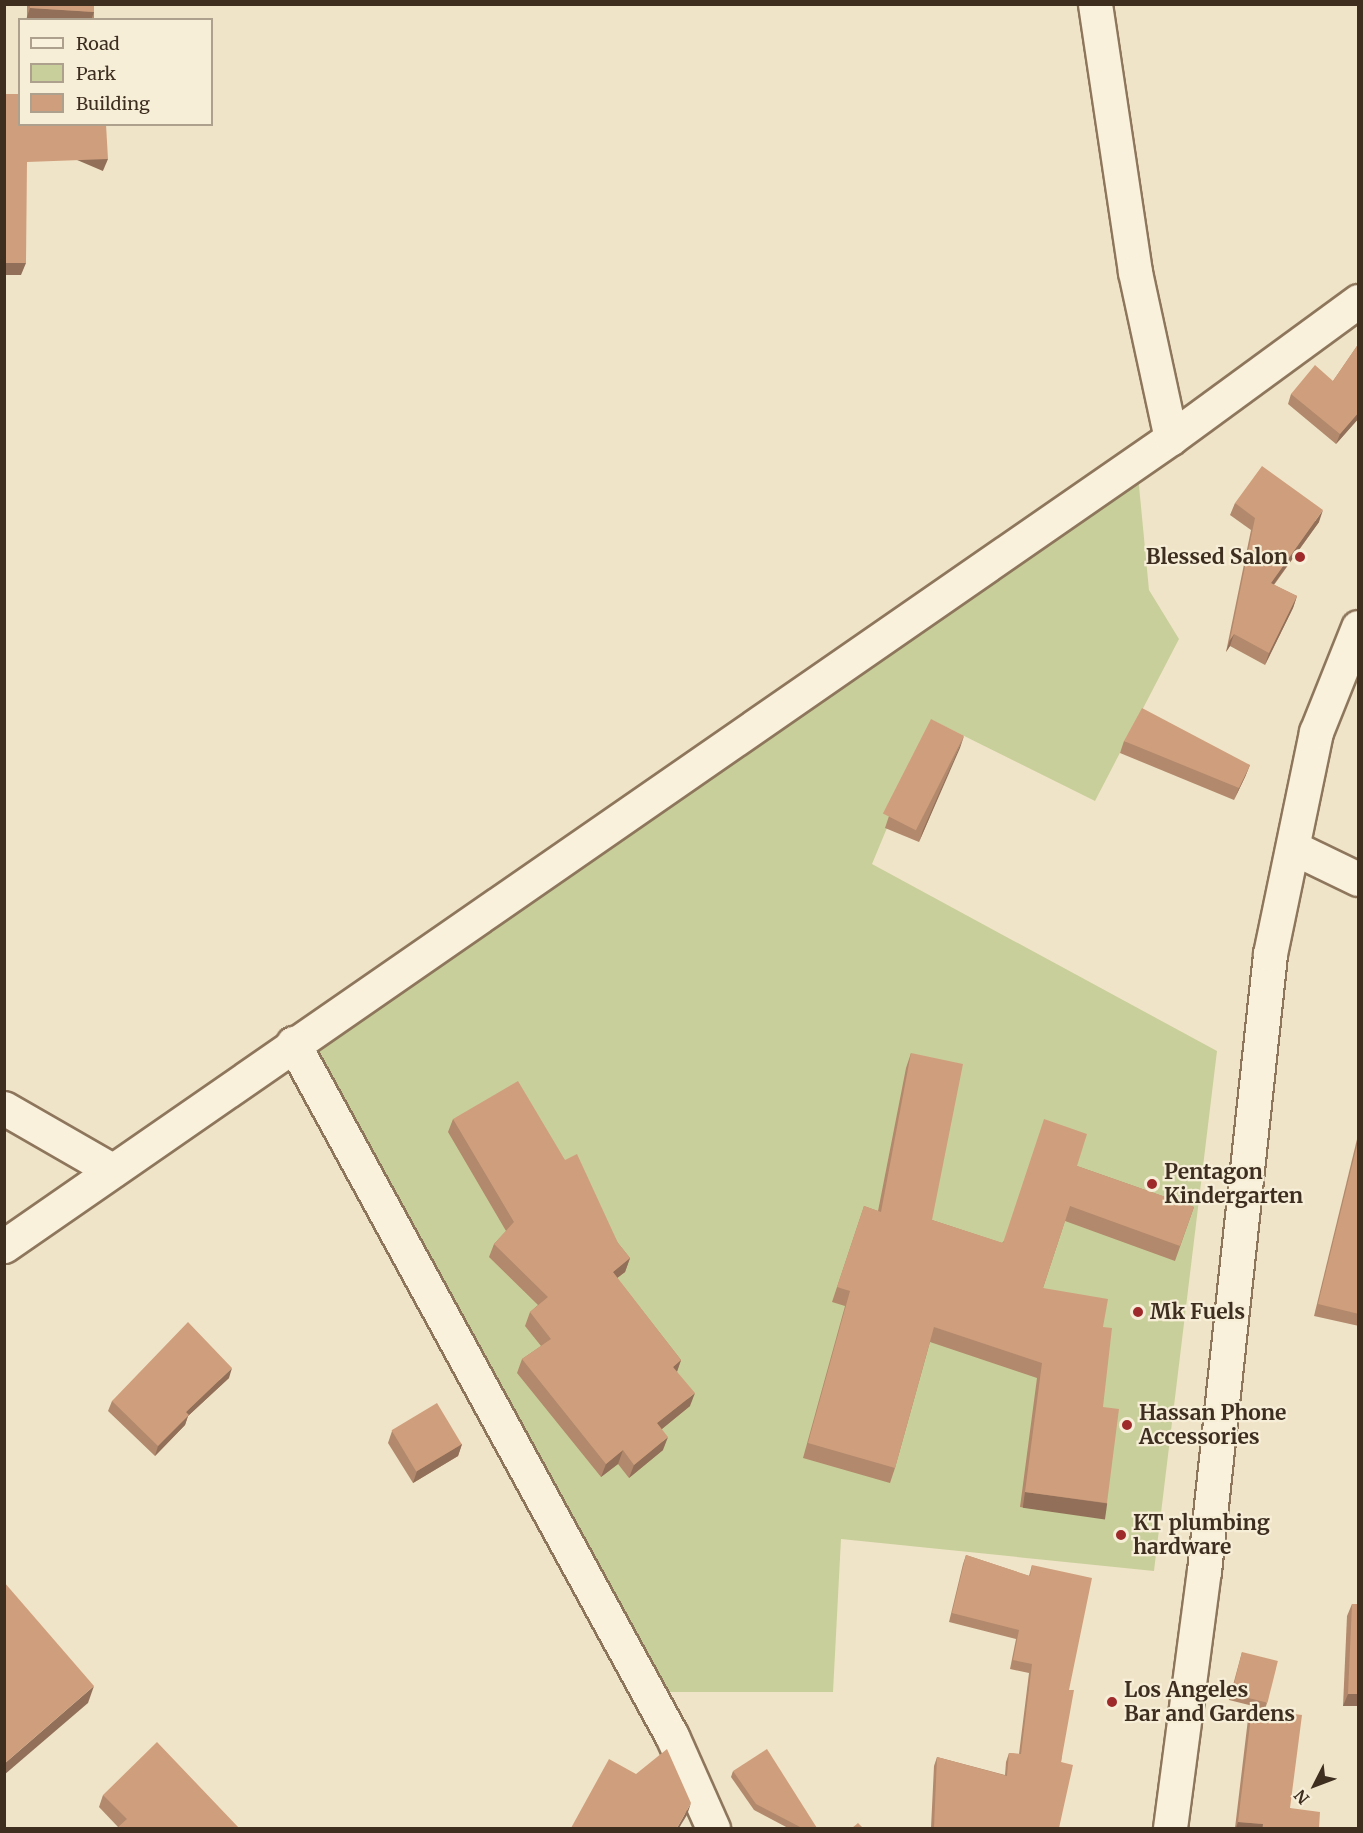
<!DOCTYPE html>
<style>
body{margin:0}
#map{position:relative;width:1363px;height:1833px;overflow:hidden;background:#f0e4c8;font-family:Merriweather,serif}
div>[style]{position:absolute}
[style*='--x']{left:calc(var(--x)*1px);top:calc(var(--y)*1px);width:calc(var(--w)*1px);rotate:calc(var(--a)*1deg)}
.green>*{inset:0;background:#c9cf9b}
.roads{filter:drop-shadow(2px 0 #8d765c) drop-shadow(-2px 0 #8d765c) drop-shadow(0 2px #8d765c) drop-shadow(0 -2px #8d765c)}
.minor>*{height:33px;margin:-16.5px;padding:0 16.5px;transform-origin:16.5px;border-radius:16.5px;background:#faf1dc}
.tertiary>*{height:33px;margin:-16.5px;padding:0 16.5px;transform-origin:16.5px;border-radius:16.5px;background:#faf1dc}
.wall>*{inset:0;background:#b2896c;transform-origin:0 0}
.shaded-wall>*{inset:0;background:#916f58;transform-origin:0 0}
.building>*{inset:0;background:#cf9f7d;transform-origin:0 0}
.dots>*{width:16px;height:16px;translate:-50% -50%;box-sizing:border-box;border:3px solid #f7eed8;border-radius:50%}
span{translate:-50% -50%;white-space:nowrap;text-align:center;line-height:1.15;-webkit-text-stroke:4.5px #f7eed8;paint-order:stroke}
.poi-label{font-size:21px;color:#3d2e20;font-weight:700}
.right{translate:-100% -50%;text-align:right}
.left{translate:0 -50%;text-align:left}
.frame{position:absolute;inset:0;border:6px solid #3d2e20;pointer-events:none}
.legend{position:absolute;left:18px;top:18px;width:195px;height:108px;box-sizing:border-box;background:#f7eed8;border:2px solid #ada18e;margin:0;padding:8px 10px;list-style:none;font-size:18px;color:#3d2e20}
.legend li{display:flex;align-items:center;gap:12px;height:30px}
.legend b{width:30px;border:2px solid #ada18e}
.north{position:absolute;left:1285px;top:1755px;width:60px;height:60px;-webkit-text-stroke:4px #f7eed8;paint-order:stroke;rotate:228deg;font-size:16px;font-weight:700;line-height:24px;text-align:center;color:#3d2e20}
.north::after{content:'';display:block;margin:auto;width:21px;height:27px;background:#3d2e20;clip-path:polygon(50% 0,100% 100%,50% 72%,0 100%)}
</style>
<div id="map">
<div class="green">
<i style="clip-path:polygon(1135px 444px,1149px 590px,1179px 639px,1095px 801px,932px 720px,872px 864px,1217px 1051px,1154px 1571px,841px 1539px,833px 1692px,655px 1692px,298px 1027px)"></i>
</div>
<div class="roads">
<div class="minor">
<i style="--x:1095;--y:4;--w:271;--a:81.5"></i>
<i style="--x:1135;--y:272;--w:170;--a:77.8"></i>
<i style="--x:1294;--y:848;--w:71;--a:25.8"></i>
<i style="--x:293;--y:1043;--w:790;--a:61.33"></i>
<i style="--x:672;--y:1736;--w:101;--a:66"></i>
<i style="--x:4;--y:1108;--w:125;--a:29.9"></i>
<i style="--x:4;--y:1246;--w:1419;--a:-34.7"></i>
<i style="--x:1171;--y:438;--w:232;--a:-36.2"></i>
</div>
<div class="tertiary">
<i style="--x:1170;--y:1828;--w:259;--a:-82.5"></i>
<i style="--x:1204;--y:1571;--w:621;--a:-83.89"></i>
<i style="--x:1270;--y:954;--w:227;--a:-78.3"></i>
<i style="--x:1316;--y:732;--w:113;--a:-68.2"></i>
</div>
</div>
<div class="wall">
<i style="left:27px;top:4px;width:67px;height:16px"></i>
<i style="clip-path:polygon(1359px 343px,1359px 418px,1336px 444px,1288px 404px,1291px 394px,1333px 381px)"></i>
<i style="clip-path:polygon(1235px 503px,1319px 522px,1274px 585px,1297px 596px,1293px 608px,1265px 665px,1230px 646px,1226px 652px,1251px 530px,1230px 515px)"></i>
<i style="clip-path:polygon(964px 736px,919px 842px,885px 828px,889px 816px)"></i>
<i style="clip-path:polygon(1124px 741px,1250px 765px,1245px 777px,1234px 800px,1120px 753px)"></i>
<i style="clip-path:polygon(911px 1053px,932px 1220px,1002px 1243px,1077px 1166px,1194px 1207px,1175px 1261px,1065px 1221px,1043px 1288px,1103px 1327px,1103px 1407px,1107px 1503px,1102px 1518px,1020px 1507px,1037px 1378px,930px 1342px,895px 1468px,890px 1483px,803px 1458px,845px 1306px,832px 1302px,864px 1206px,878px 1211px,906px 1068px)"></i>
<i style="clip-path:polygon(453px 1119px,565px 1160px,618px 1243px,630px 1258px,625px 1272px,617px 1278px,681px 1360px,677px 1372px,690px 1406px,662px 1429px,663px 1450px,629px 1478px,618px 1464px,601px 1477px,517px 1373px,522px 1359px,541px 1346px,525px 1326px,530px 1312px,538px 1305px,489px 1257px,494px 1244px,506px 1231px,448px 1132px)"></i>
<i style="clip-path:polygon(1359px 1131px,1359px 1326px,1314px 1316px)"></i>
<i style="clip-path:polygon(229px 1378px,188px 1416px,185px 1425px,155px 1456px,108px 1411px,112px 1401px)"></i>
<i style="clip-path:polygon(392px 1431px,462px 1444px,458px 1456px,413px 1483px,388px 1443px)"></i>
<i style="clip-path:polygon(966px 1555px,1029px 1576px,1032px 1565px,1069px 1690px,1061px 1762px,1059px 1828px,931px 1828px,934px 1766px,937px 1757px,1005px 1775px,1006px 1762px,1009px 1753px,1019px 1754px,1029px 1673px,1010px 1669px,1016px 1639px,949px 1622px,963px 1564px)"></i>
<i style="clip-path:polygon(1352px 1604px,1359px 1706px,1343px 1706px,1347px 1616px)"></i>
<i style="clip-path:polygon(1242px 1652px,1267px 1703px,1265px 1709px,1229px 1700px)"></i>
<i style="clip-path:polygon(1252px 1708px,1290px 1808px,1319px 1828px,1235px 1828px,1248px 1719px)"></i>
<i style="clip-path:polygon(733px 1771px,817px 1828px,788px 1828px,754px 1810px,731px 1777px)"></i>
<i style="clip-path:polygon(103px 1795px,239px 1828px,118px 1827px,99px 1807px)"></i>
</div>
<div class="shaded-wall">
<i style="clip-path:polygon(30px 8px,94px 12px,91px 20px,26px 20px)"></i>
<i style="left:108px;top:159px;width:13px;height:81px;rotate:113deg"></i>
<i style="clip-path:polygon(4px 263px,26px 263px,21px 275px,4px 275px)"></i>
<i style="clip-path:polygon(1359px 412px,1359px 418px,1336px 444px,1340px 434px)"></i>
<i style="clip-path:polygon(1323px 510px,1319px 522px,1266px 595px,1271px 583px)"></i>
<i style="clip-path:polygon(1297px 596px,1293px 608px,1265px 665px,1269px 653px)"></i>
<i style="clip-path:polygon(1234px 634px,1230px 646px,1226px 652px,1230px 640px)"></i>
<i style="clip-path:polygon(964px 736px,960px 748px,919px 842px,923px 830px)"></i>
<i style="clip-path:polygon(1250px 765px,1245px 777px,1234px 800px,1239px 788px)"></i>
<i style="clip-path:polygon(630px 1258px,625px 1272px,608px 1285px,613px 1272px)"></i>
<i style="clip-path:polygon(681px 1360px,676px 1374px,673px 1367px)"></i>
<i style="clip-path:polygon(232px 1368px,229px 1378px,188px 1416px,185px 1425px,155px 1456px,158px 1446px,186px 1412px)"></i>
<i style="clip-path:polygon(695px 1393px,690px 1406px,652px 1437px,657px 1423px)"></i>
<i style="clip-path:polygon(668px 1437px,663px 1450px,629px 1478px,634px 1465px)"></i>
<i style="clip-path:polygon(462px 1444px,458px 1456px,413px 1483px,417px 1471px)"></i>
<i style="clip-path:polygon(623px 1450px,618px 1464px,601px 1477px,606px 1464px)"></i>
<i style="left:1025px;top:1492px;width:83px;height:16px;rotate:8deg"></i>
<i style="clip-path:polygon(94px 1686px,88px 1703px,4px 1775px,4px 1764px)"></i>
<i style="clip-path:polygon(1348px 1694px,1359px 1694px,1359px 1706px,1343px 1706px)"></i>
<i style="clip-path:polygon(691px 1803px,687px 1815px,679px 1828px,677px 1828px)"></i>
<i style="clip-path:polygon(1238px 1822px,1263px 1824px,1262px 1828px,1236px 1828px)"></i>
</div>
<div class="building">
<i style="clip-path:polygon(30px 4px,94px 4px,94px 12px,30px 8px)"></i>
<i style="clip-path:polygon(4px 94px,20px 94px,20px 124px,106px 124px,108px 159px,27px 162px,26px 263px,4px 263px)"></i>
<i style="clip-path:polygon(1359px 343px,1359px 412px,1340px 434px,1291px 394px,1315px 365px,1333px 381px)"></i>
<i style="clip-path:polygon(1262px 466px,1323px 510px,1271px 583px,1297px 596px,1269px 653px,1234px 634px,1230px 640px,1255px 518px,1235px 503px)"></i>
<i style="clip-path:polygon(1142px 708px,1250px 765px,1239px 788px,1124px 741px)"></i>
<i style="left:931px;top:719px;width:37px;height:106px;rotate:27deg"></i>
<i style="clip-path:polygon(911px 1053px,963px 1064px,932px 1220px,1003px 1243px,1044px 1119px,1087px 1134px,1077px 1166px,1194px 1207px,1180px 1246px,1070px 1206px,1043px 1288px,1108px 1299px,1103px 1327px,1112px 1328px,1103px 1407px,1119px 1409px,1107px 1503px,1025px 1492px,1042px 1363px,934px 1327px,895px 1468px,808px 1443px,850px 1291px,837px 1287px,864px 1206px,881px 1212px)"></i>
<i style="clip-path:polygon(518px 1081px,565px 1160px,577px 1154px,618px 1243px,630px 1258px,613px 1272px,681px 1360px,673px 1367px,695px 1393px,657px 1423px,668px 1437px,634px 1465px,623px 1450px,606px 1464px,522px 1359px,551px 1339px,530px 1312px,548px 1297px,494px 1244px,514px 1222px,453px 1119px)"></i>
<i style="clip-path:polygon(1359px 1137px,1359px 1314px,1318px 1304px)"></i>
<i style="clip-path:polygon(188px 1322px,232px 1368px,186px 1412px,189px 1415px,158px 1446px,112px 1401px)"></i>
<i style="left:437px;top:1403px;width:48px;height:53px;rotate:59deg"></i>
<i style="clip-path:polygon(966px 1555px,1030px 1576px,1032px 1565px,1092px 1578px,1069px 1690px,1074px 1690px,1061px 1762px,1073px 1765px,1059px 1828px,934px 1828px,937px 1757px,1007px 1776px,1009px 1753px,1021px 1754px,1032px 1664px,1013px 1660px,1019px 1630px,952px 1613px)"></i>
<i style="clip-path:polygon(4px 1582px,94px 1686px,4px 1764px)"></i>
<i style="clip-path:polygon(1352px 1604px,1359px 1604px,1359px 1694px,1348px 1694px)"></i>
<i style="left:1242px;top:1652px;width:37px;height:43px;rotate:14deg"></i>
<i style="clip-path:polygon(1252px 1708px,1302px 1715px,1290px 1808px,1320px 1812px,1319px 1828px,1263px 1828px,1263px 1824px,1238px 1822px)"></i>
<i style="clip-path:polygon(157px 1742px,239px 1828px,117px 1828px,127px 1819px,103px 1795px)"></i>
<i style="clip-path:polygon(667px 1749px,691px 1803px,677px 1828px,571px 1828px,609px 1759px,636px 1774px)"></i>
<i style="clip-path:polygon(767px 1749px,817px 1828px,802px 1828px,756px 1804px,733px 1771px)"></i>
<i style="clip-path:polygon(858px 1823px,863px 1828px,852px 1828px)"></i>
</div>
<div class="dots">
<i style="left:1300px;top:557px;background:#9e2a2b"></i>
<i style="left:1152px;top:1184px;background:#9e2a2b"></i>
<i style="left:1138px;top:1312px;background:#9e2a2b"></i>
<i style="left:1127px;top:1425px;background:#9e2a2b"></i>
<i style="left:1121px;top:1535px;background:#9e2a2b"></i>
<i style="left:1112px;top:1702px;background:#9e2a2b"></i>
</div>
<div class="poi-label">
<span class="right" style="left:1288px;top:557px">Blessed Salon</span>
<span class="left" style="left:1164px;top:1184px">Pentagon<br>Kindergarten</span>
<span class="left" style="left:1150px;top:1312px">Mk Fuels</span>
<span class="left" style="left:1139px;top:1425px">Hassan Phone<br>Accessories</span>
<span class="left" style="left:1133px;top:1535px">KT plumbing<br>hardware</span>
<span class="left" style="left:1124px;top:1702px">Los Angeles<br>Bar and Gardens</span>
</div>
<div class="frame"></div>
<ul class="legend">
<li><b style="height:8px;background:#faf1dc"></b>Road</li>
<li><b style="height:16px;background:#c9cf9b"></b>Park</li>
<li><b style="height:16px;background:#cf9f7d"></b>Building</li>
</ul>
<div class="north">N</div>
</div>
